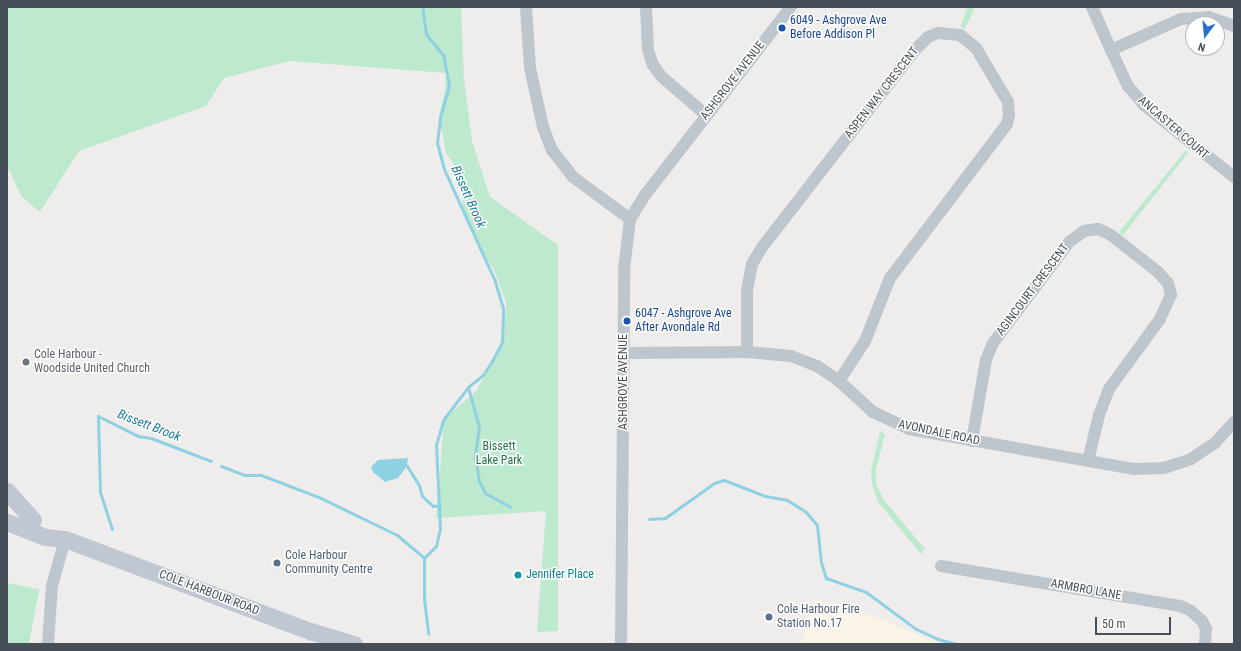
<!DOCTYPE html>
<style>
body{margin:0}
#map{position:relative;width:1241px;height:651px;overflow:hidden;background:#efecec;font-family:"Roboto Condensed",sans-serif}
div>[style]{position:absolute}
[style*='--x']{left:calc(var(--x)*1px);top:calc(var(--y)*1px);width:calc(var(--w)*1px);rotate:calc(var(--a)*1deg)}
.commercial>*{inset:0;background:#f9f4e5}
.green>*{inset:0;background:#bde9ce;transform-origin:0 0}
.water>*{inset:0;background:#8ed1e3}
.stream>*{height:3px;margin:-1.5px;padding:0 1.5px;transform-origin:1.5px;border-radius:1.5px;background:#8ed1e3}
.minor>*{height:12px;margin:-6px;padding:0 6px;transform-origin:6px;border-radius:6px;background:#bec6cd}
.secondary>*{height:17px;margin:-8.5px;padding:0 8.5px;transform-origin:8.5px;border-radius:8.5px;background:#bec7d2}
.dots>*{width:11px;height:11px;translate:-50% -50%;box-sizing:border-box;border:2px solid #fff;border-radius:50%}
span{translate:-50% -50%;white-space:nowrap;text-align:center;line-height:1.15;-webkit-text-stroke:3px #fff;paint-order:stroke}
.transit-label{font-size:12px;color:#164399}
.left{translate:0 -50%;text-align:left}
.street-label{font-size:12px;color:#464f57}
.worship-label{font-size:12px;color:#5b616d}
.park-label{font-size:12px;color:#1f7148}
.service-label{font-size:12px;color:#4e5e75}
.culture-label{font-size:12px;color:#0d838f}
.water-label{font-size:13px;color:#197d98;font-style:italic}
.frame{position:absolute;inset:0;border:8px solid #464f57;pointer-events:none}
.north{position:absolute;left:1185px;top:16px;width:40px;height:40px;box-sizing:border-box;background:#fff;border:1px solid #b5b9bc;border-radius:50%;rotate:196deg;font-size:11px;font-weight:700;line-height:16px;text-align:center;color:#464f57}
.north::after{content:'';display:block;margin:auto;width:14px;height:18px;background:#2970cc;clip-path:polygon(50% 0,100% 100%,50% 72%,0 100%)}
.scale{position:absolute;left:1095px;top:617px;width:76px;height:18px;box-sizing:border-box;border:2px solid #464f57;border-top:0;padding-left:5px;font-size:12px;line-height:14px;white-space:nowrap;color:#464f57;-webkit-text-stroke:3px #fff;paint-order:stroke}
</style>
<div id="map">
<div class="commercial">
<i style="clip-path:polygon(815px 600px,869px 614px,940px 644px,801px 644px)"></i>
</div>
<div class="green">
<i style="clip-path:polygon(7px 7px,461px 7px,464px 79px,472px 141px,490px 197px,558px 245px,558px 631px,537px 632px,546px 511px,436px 518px,444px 419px,476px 391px,499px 349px,506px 312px,506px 302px,494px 270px,479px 246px,463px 210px,461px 175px,446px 153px,439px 117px,445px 91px,446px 73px,290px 61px,224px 78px,206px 106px,79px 151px,40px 212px,22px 197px,7px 166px)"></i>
<i style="clip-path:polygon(968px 7px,975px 7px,965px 29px,960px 27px)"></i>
<i style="clip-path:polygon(1186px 150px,1188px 153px,1123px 235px,1119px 232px)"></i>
<i style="clip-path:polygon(880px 432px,885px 434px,876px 470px,876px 482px,883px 499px,925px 549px,921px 554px,878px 502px,872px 484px,871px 470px)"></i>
<i style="left:7px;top:583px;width:33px;height:61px;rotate:11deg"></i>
</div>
<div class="water">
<i style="clip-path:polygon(408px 458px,407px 466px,398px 478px,385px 482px,373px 472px,371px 467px,378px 460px)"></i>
</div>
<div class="stream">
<i style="--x:468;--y:387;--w:41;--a:74.6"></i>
<i style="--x:479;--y:427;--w:29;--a:98"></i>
<i style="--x:475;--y:456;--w:25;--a:81"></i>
<i style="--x:479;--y:481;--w:13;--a:63"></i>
<i style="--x:485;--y:493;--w:29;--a:29"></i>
<i style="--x:221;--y:466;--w:25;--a:21"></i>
<i style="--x:244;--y:475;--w:17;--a:0"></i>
<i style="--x:261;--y:475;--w:64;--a:21"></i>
<i style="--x:321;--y:498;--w:85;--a:26"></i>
<i style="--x:397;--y:535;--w:35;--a:40"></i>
<i style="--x:424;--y:558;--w:17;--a:-45"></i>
<i style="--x:436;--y:546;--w:17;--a:-77"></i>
<i style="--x:440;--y:529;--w:84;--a:-92.7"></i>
<i style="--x:436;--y:445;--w:26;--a:-74"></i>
<i style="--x:443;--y:420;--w:41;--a:-52.9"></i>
<i style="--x:468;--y:387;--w:19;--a:-39"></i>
<i style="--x:483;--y:375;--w:17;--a:-57"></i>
<i style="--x:492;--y:361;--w:21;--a:-62"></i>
<i style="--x:502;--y:342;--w:34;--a:-88"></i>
<i style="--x:503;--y:308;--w:28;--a:-107"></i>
<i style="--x:495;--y:281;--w:123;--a:-114.5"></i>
<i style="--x:444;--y:169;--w:27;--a:-105"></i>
<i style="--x:437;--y:143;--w:26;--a:-83"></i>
<i style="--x:440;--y:117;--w:33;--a:-74"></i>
<i style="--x:449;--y:85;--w:31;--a:-101"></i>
<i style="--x:443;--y:55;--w:27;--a:-129"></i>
<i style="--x:426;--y:34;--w:27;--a:-98"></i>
<i style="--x:407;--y:466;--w:22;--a:58"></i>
<i style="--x:419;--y:485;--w:11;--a:75"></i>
<i style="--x:422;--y:496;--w:15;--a:42"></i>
<i style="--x:433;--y:506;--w:7;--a:-8"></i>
<i style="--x:649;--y:519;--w:16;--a:-4"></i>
<i style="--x:665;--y:518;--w:60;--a:-35.5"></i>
<i style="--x:714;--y:483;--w:10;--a:-17"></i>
<i style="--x:724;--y:480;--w:44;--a:21.3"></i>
<i style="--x:765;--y:496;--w:22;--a:10"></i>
<i style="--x:787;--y:500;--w:22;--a:32"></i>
<i style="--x:806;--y:512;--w:17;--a:50"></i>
<i style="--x:817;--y:525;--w:37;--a:84"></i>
<i style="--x:821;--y:562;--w:17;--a:73"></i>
<i style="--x:826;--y:578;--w:42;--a:19.3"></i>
<i style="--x:866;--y:592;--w:62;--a:36.5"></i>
<i style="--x:916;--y:629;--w:24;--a:24"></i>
<i style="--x:938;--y:639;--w:20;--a:15"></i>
<i style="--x:112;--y:529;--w:38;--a:-108"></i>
<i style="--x:100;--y:493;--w:77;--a:-91.5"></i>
<i style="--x:98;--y:416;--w:45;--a:26.6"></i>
<i style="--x:138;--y:436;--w:13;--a:9"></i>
<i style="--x:151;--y:438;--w:64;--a:21"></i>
<i style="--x:424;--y:558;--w:41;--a:90"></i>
<i style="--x:424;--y:599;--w:35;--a:83"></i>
</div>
<div class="minor">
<i style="--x:526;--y:7;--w:61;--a:86.2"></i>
<i style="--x:530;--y:68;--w:60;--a:77.6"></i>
<i style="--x:543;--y:127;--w:25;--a:69"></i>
<i style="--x:552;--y:150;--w:34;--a:52"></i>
<i style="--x:573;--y:177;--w:71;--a:36.4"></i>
<i style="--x:646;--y:7;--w:43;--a:87.3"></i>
<i style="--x:648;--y:50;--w:16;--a:72"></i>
<i style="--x:653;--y:65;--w:14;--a:54"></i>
<i style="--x:661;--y:76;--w:60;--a:40.9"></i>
<i style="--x:1092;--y:7;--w:47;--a:66.2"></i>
<i style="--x:1234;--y:26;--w:27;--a:-160"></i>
<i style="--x:1209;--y:17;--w:28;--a:176"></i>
<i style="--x:1181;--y:19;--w:77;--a:156.1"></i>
<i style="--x:1111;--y:50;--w:40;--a:65"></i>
<i style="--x:1128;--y:86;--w:25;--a:50"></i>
<i style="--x:1144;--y:105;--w:115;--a:38.7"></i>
<i style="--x:747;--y:352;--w:62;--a:-90"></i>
<i style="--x:747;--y:290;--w:26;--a:-79"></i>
<i style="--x:752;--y:264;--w:21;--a:-59"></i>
<i style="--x:763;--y:246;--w:249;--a:-52.2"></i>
<i style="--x:916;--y:49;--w:17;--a:-45"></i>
<i style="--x:928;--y:37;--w:11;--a:-22"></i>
<i style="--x:938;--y:33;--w:22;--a:5"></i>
<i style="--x:960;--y:35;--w:21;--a:39"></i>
<i style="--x:976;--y:48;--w:63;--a:59.3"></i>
<i style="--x:1008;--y:102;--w:13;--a:86"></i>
<i style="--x:1009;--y:115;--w:9;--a:103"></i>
<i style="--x:1007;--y:124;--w:193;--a:127.2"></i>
<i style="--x:890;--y:278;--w:68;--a:111.6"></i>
<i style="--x:865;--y:341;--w:48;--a:123"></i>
<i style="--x:624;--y:353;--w:123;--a:-0.5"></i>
<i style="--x:747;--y:352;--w:44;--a:5.2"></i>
<i style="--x:791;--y:356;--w:28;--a:21"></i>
<i style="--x:817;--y:366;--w:27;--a:34"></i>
<i style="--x:839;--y:381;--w:46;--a:42.4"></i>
<i style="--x:873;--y:412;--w:40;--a:25"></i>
<i style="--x:909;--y:429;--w:229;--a:10.1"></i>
<i style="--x:1134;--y:469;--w:30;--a:-2"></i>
<i style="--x:1164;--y:468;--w:28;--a:-18"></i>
<i style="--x:1191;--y:459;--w:29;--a:-34"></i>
<i style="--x:1215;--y:443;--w:28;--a:-48"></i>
<i style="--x:972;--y:441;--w:82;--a:-80.2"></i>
<i style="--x:986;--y:360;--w:18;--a:-68"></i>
<i style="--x:993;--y:343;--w:126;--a:-53"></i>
<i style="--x:1069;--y:242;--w:19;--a:-36"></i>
<i style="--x:1084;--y:231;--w:14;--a:-8"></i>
<i style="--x:1098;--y:229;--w:14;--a:25"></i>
<i style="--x:1111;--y:235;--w:60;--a:38.2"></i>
<i style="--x:1158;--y:272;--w:15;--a:48"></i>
<i style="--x:1168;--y:283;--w:12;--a:76"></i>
<i style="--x:1171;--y:295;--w:26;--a:115"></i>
<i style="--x:1160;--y:319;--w:87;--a:126.1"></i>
<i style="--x:1109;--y:389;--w:28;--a:111"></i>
<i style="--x:1099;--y:415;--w:47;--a:103.4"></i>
<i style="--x:941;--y:566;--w:242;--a:9.5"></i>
<i style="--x:1180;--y:606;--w:12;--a:24"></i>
<i style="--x:1191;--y:611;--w:15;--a:42"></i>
<i style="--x:1202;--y:621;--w:9;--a:63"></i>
<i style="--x:1206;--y:629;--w:15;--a:94"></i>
<i style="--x:48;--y:644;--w:58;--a:-86.1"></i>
<i style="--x:52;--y:586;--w:49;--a:-74.5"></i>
<i style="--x:621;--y:644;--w:374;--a:-89.5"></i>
<i style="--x:624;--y:270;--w:51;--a:-83.3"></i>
<i style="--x:630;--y:219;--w:28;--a:-58"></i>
<i style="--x:645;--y:195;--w:238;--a:-52.2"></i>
</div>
<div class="secondary">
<i style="--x:7;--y:491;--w:39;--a:48"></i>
<i style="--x:7;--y:522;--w:41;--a:21.5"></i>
<i style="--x:45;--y:537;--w:20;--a:6"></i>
<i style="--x:65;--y:539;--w:262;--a:20.6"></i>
<i style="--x:310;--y:631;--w:46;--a:16.5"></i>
</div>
<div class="dots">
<i style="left:782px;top:28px;background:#1a4fb4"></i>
<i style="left:627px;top:321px;background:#1a4fb4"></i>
<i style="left:26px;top:362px;background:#6b7280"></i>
<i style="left:277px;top:563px;background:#5c6f8a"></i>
<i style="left:518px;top:575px;background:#0f9aa8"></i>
<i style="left:769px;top:617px;background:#5c6f8a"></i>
</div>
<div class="transit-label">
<span class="left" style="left:790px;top:28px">6049 - Ashgrove Ave<br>Before Addison Pl</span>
<span class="left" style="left:635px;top:321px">6047 - Ashgrove Ave<br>After Avondale Rd</span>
</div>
<div class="street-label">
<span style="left:733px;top:81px;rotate:-52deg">ASHGROVE AVENUE</span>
<span style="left:882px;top:93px;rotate:-52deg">ASPEN WAY CRESCENT</span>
<span style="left:1173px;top:128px;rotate:41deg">ANCASTER COURT</span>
<span style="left:1033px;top:290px;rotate:-53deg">AGINCOURT CRESCENT</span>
<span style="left:624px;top:382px;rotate:-90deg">ASHGROVE AVENUE</span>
<span style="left:939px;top:433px;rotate:12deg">AVONDALE ROAD</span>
<span style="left:1086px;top:590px;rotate:10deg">ARMBRO LANE</span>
<span style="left:209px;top:593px;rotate:21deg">COLE HARBOUR ROAD</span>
</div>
<div class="worship-label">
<span class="left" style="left:34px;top:362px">Cole Harbour -<br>Woodside United Church</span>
</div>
<div class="park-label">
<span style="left:499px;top:454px">Bissett<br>Lake Park</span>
</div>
<div class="service-label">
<span class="left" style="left:285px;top:563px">Cole Harbour<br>Community Centre</span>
<span class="left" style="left:777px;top:617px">Cole Harbour Fire<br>Station No.17</span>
</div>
<div class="culture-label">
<span class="left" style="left:526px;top:575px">Jennifer Place</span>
</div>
<div class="water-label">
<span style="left:468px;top:197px;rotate:66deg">Bissett Brook</span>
<span style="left:149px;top:426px;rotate:21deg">Bissett Brook</span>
</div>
<div class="frame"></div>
<div class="north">N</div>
<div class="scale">50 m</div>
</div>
